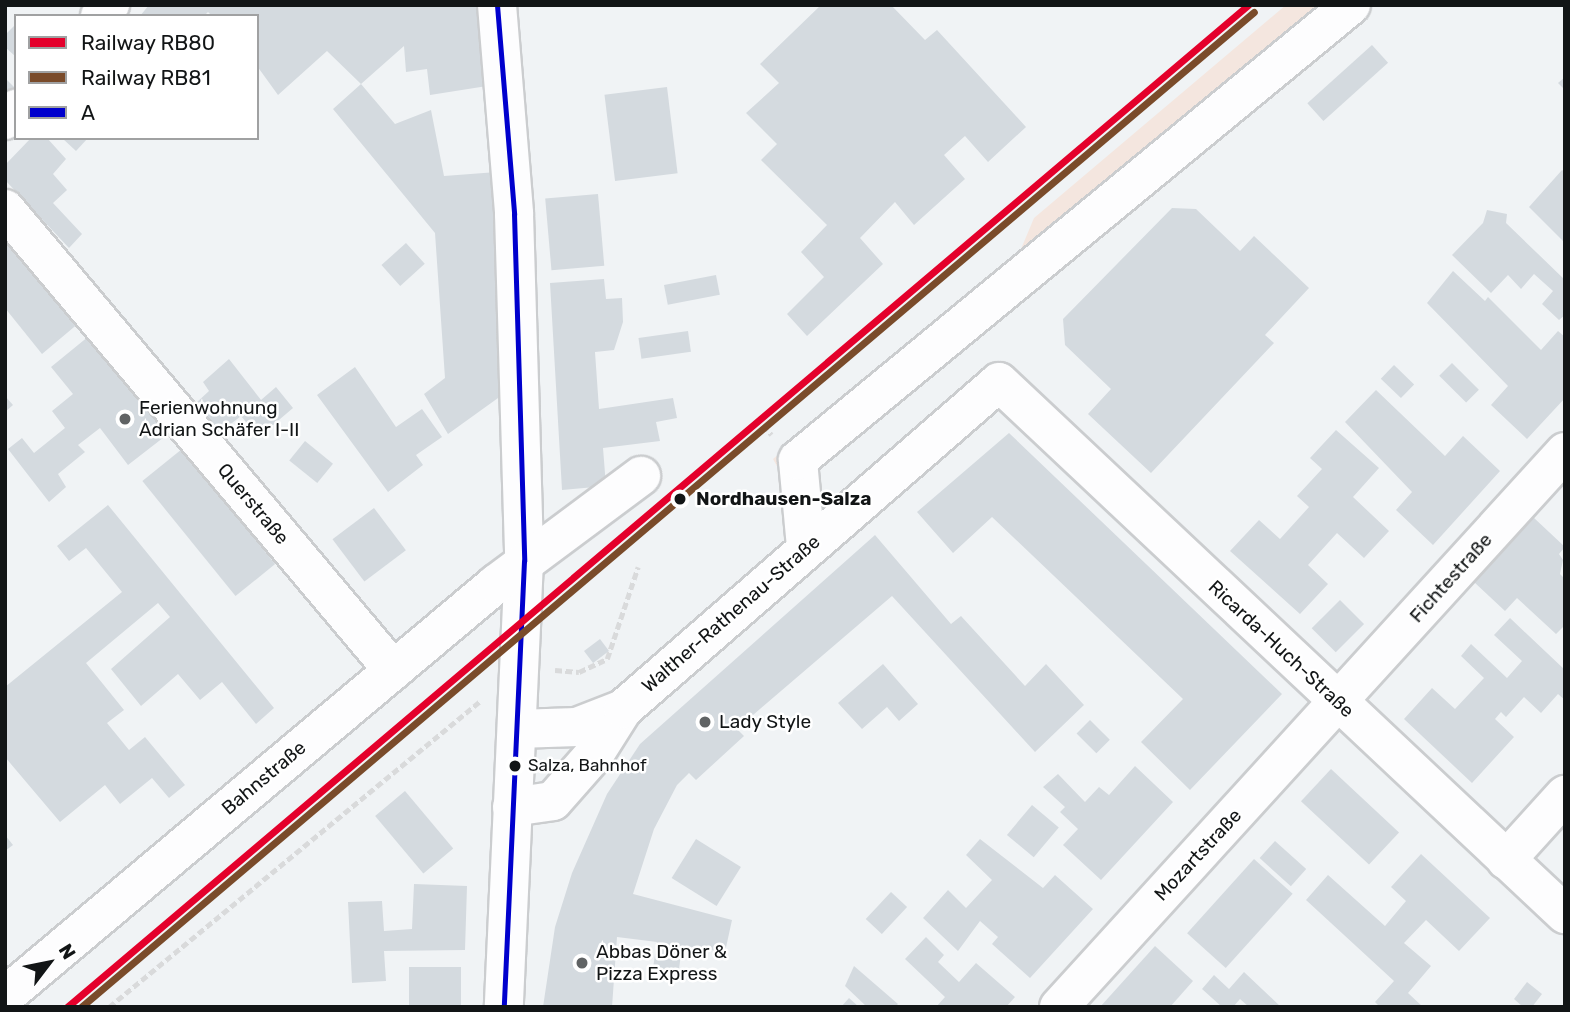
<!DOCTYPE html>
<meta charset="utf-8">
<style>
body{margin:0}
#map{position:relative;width:1570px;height:1012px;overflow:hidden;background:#f0f3f5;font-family:Rubik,sans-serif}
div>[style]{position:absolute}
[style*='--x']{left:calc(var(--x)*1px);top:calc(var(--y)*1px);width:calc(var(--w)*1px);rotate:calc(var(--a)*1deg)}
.green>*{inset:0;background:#f4e6df}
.building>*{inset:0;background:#d4dadf;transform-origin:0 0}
.path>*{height:4.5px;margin-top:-2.25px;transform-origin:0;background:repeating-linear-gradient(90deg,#d9dadb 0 7px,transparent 0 10.5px)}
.roads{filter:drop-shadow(2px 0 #cbcdcf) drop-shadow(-2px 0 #cbcdcf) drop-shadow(0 2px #cbcdcf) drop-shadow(0 -2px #cbcdcf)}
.minor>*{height:38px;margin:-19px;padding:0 19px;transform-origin:19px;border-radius:19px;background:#fdfdfe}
.bus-1>*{height:5px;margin:-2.5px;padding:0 2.5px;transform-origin:2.5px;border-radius:2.5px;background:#0000cd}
.rail-1>*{height:7px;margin:-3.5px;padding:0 3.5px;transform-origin:3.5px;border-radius:3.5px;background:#e4002b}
.rail-2>*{height:7px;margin:-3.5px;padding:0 3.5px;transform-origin:3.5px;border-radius:3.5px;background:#7a4b2a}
.dots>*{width:19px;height:19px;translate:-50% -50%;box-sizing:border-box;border:4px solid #fff;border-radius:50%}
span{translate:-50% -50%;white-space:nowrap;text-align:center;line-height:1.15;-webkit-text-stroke:5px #fff;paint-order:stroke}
.bus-label{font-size:17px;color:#121516}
.left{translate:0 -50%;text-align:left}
.poi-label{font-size:19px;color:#121516}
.stop-label{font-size:19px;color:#121516;font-weight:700}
.street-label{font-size:19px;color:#121516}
.frame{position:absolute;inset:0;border:7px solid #121516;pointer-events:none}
.legend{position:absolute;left:14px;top:14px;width:245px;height:126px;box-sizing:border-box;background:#fff;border:2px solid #a0a1a2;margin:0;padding:9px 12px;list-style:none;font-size:21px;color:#121516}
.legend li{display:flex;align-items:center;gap:14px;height:35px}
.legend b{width:35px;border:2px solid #a0a1a2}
.north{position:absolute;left:14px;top:928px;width:70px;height:70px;-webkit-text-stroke:5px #fff;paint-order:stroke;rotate:58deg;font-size:19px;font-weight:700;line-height:28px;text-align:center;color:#121516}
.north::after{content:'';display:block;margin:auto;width:24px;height:32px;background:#121516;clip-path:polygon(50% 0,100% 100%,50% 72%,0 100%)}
</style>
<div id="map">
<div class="green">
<i style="clip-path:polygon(1286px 5px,1363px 5px,783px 477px,773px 459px,1021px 249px,1034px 218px)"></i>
</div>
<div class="building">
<i style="clip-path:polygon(149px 5px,480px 5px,487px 86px,430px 95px,427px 69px,406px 72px,404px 46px,361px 84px,327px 51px,278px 95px,257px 66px,257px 16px,212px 16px,208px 12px,204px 16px,140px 16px)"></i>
<i style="clip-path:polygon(821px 5px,891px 5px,925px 40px,937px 30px,1026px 127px,988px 162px,965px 136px,944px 155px,965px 179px,914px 225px,895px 202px,860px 238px,883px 264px,807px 336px,787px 314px,824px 277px,801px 252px,827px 225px,761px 160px,777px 144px,746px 113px,779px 83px,760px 64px)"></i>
<i style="clip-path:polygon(16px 24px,16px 57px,5px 47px,5px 35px)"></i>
<i style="left:1372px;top:45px;width:24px;height:87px;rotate:48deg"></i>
<i style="clip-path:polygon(1565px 77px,1565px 90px,1558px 83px)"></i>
<i style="clip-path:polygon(5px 78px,16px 89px,5px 105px)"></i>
<i style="clip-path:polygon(361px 84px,395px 124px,431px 110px,444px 176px,497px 172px,505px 393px,448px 434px,424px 394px,445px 378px,435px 233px,333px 109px)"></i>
<i style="left:667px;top:87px;width:87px;height:63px;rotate:83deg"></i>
<i style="clip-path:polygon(31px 138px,47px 138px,66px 159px,53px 174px,67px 190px,53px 203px,82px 234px,69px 248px,5px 180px,5px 165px)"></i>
<i style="clip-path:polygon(62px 138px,88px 138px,76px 151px)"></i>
<i style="clip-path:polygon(1562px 170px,1565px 172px,1565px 243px,1529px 207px)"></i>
<i style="left:598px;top:194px;width:72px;height:53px;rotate:85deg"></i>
<i style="clip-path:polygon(1172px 208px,1196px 209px,1240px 251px,1254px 236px,1309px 288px,1265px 335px,1274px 343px,1151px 473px,1088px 414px,1111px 389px,1065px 345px,1063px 319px)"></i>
<i style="clip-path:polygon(1487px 210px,1507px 214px,1506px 223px,1565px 280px,1565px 315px,1559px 320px,1542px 304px,1553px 291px,1534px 274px,1521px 289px,1508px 275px,1491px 293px,1452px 255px,1483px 223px)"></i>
<i style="clip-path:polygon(9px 236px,80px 322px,42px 354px,5px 308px,5px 240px)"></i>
<i style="left:406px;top:243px;width:28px;height:33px;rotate:48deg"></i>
<i style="clip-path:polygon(1453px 271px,1485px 301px,1488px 297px,1541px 350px,1558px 331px,1565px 337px,1565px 398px,1527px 439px,1491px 405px,1508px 386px,1427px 303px)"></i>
<i style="left:716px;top:275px;width:20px;height:53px;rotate:79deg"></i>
<i style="clip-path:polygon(604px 279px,606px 299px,622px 298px,623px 322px,614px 350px,595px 352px,599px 409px,673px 398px,677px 418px,656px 422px,660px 441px,603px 448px,606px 486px,562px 490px,550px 283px)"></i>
<i style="left:688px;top:331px;width:21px;height:50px;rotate:82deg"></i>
<i style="clip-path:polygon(89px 336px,168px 434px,128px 465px,100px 428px,78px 445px,85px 452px,58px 474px,66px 487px,49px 502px,8px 449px,22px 438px,34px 453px,65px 428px,52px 411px,73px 394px,51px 367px)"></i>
<i style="clip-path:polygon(229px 359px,261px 400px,276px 387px,293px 408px,259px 437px,241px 416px,219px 433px,196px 403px,209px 391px,203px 382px)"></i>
<i style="left:1452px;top:363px;width:38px;height:18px;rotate:45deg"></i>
<i style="left:1394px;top:365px;width:28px;height:19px;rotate:44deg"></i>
<i style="clip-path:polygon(355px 367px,396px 427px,422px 409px,442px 437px,416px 455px,423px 465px,388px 492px,317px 395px)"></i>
<i style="clip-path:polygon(1376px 390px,1445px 456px,1463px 436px,1500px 471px,1433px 545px,1396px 510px,1412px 492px,1345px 422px)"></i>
<i style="clip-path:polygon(5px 396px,13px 405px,5px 412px)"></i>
<i style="clip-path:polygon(1336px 430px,1379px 468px,1353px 497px,1389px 531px,1364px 558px,1337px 533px,1308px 565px,1328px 584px,1300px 614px,1230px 551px,1259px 520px,1280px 539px,1309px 507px,1297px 496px,1322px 469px,1310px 458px)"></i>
<i style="clip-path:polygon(1009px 433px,1282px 694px,1190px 790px,1141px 742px,1183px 699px,992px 517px,953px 553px,917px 512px)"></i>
<i style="left:305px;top:441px;width:36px;height:25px;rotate:39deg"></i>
<i style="left:182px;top:449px;width:148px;height:51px;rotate:51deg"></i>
<i style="clip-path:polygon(108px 505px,274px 708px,256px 724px,222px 682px,200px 700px,178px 674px,141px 706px,111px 669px,170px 617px,158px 603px,86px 663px,124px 710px,107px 723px,129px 750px,145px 737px,185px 785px,169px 798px,152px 778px,120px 804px,105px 785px,60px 822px,5px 757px,5px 687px,122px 592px,86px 548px,69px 561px,57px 546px)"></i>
<i style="left:374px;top:508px;width:53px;height:52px;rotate:53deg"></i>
<i style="clip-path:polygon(1533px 517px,1565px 547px,1559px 554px,1563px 560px,1560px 574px,1565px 579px,1565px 625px,1556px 634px,1517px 598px,1505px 611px,1474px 582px)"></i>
<i style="clip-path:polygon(875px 535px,951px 624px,961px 616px,1025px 686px,1046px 664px,1084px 705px,1035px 752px,892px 596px,753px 715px,738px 730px,744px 736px,696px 780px,689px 773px,677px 785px,654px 829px,633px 894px,732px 920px,725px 952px,682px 946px,678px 977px,652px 974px,657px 942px,617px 937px,612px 1007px,543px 1007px,555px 927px,572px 873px,607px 794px,640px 744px)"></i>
<i style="left:1340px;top:600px;width:34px;height:40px;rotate:45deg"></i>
<i style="clip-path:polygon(1510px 618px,1565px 670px,1565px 700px,1558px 694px,1541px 713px,1524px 697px,1506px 717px,1501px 712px,1495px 719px,1514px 737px,1472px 783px,1404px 719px,1432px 688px,1455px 709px,1484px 678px,1461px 656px,1471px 644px,1507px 678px,1522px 661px,1494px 635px)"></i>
<i style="left:600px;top:639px;width:15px;height:20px;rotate:53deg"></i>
<i style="clip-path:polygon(883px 664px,918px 704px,899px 721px,887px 707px,862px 729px,838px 703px)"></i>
<i style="left:1090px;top:720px;width:28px;height:19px;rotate:45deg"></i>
<i style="clip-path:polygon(1135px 766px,1173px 802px,1101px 880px,1063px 845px,1078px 829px,1060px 812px,1065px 807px,1043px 787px,1058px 774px,1085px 802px,1099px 787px,1109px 795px)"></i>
<i style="left:1331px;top:769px;width:93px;height:44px;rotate:43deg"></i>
<i style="left:405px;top:791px;width:75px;height:39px;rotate:50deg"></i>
<i style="left:1032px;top:805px;width:35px;height:39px;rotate:40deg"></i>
<i style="clip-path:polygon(5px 835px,13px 845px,5px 851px)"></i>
<i style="left:696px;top:839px;width:53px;height:46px;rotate:32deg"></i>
<i style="clip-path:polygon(980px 839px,1043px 888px,1055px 875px,1093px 909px,1030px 978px,992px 944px,998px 937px,980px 921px,958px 951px,923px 918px,948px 890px,966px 908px,992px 880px,966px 855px)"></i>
<i style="left:1275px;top:841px;width:42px;height:23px;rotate:42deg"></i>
<i style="clip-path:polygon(1421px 854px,1490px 918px,1459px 951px,1426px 920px,1404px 943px,1431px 966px,1408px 993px,1423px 1007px,1380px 1007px,1375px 1002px,1394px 981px,1306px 900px,1328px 875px,1385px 926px,1406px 901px,1391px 887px)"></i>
<i style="left:1254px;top:859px;width:52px;height:100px;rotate:42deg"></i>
<i style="clip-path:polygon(414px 884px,467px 886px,465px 950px,384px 951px,386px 981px,352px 983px,348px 902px,382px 901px,384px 931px,412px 929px)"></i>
<i style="left:891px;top:892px;width:22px;height:37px;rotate:43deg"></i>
<i style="clip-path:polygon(926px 937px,944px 955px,938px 962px,959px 982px,976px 963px,1015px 997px,1006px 1007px,936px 1007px,945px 997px,905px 959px)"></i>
<i style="clip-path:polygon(1155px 946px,1193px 981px,1170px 1007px,1100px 1007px)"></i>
<i style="clip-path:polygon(854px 966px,898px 1004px,895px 1007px,867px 1007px,845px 986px)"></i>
<i style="left:461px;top:967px;width:40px;height:52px;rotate:90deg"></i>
<i style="clip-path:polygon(1244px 972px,1281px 1007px,1249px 1007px,1240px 999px,1233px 1007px,1222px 1007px,1202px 989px,1214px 975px,1229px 989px)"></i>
<i style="clip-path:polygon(1527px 982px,1542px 994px,1532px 1007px,1523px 1007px,1514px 999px)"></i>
<i style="clip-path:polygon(849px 998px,859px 1007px,841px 1007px)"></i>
</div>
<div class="path">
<i style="--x:763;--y:425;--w:13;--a:48"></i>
<i style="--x:555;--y:670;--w:24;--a:5"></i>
<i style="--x:579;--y:672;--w:31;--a:-25"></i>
<i style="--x:607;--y:659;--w:97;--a:-71.4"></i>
<i style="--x:109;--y:1007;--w:482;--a:-39.5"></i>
</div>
<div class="roads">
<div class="minor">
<i style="--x:497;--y:5;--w:210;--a:85.3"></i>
<i style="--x:514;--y:214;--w:347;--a:88.3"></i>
<i style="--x:524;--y:561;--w:446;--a:92.6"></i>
<i style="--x:100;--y:16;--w:15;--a:-48"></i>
<i style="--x:5;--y:120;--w:16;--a:-45"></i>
<i style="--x:5;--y:209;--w:603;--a:49.91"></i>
<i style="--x:806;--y:547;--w:87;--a:-95.3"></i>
<i style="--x:798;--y:460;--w:716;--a:-39.45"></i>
<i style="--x:517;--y:729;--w:60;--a:-1.9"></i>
<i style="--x:577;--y:727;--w:49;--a:-21.4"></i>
<i style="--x:512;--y:807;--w:41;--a:-8.3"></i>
<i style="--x:553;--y:801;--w:65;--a:-48.7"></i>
<i style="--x:596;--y:752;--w:51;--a:-57.9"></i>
<i style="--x:623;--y:709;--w:498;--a:-41"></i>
<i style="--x:999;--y:382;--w:777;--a:43.23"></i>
<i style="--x:1506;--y:860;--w:88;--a:-47.8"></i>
<i style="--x:5;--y:996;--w:641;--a:-40"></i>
<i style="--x:496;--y:584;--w:181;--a:-36.7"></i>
<i style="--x:1059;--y:1007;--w:751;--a:-47.64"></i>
</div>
</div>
<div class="bus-1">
<i style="--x:497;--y:5;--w:210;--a:85.3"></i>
<i style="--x:514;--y:214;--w:347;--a:88.3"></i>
<i style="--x:524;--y:561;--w:446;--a:92.6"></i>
</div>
<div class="rail-1">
<i style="--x:67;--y:1007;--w:1549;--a:-40.31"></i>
</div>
<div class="rail-2">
<i style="--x:81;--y:1007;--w:1538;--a:-40.31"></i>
</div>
<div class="dots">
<i style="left:125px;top:419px;background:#606364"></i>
<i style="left:680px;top:499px;background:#121516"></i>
<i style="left:705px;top:722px;background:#606364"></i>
<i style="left:515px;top:766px;background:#121516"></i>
<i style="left:582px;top:963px;background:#606364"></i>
</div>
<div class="bus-label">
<span class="left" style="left:528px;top:766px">Salza, Bahnhof</span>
</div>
<div class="poi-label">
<span class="left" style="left:139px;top:419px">Ferienwohnung<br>Adrian Schäfer I-II</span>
<span class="left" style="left:719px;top:722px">Lady Style</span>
<span class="left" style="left:596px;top:963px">Abbas Döner &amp;<br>Pizza Express</span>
</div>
<div class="stop-label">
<span class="left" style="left:696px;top:499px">Nordhausen-Salza</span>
</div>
<div class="street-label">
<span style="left:253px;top:504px;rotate:50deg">Querstraße</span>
<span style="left:1451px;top:578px;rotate:-48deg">Fichtestraße</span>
<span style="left:731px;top:614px;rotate:-41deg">Walther-Rathenau-Straße</span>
<span style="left:1281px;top:649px;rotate:43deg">Ricarda-Huch-Straße</span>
<span style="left:264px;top:778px;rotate:-40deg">Bahnstraße</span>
<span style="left:1198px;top:855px;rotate:-47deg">Mozartstraße</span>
</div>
<div class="frame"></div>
<ul class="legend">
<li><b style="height:9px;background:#e4002b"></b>Railway RB80</li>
<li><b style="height:9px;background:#7a4b2a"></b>Railway RB81</li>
<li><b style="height:9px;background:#0000cd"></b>A</li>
</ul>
<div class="north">N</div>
</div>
